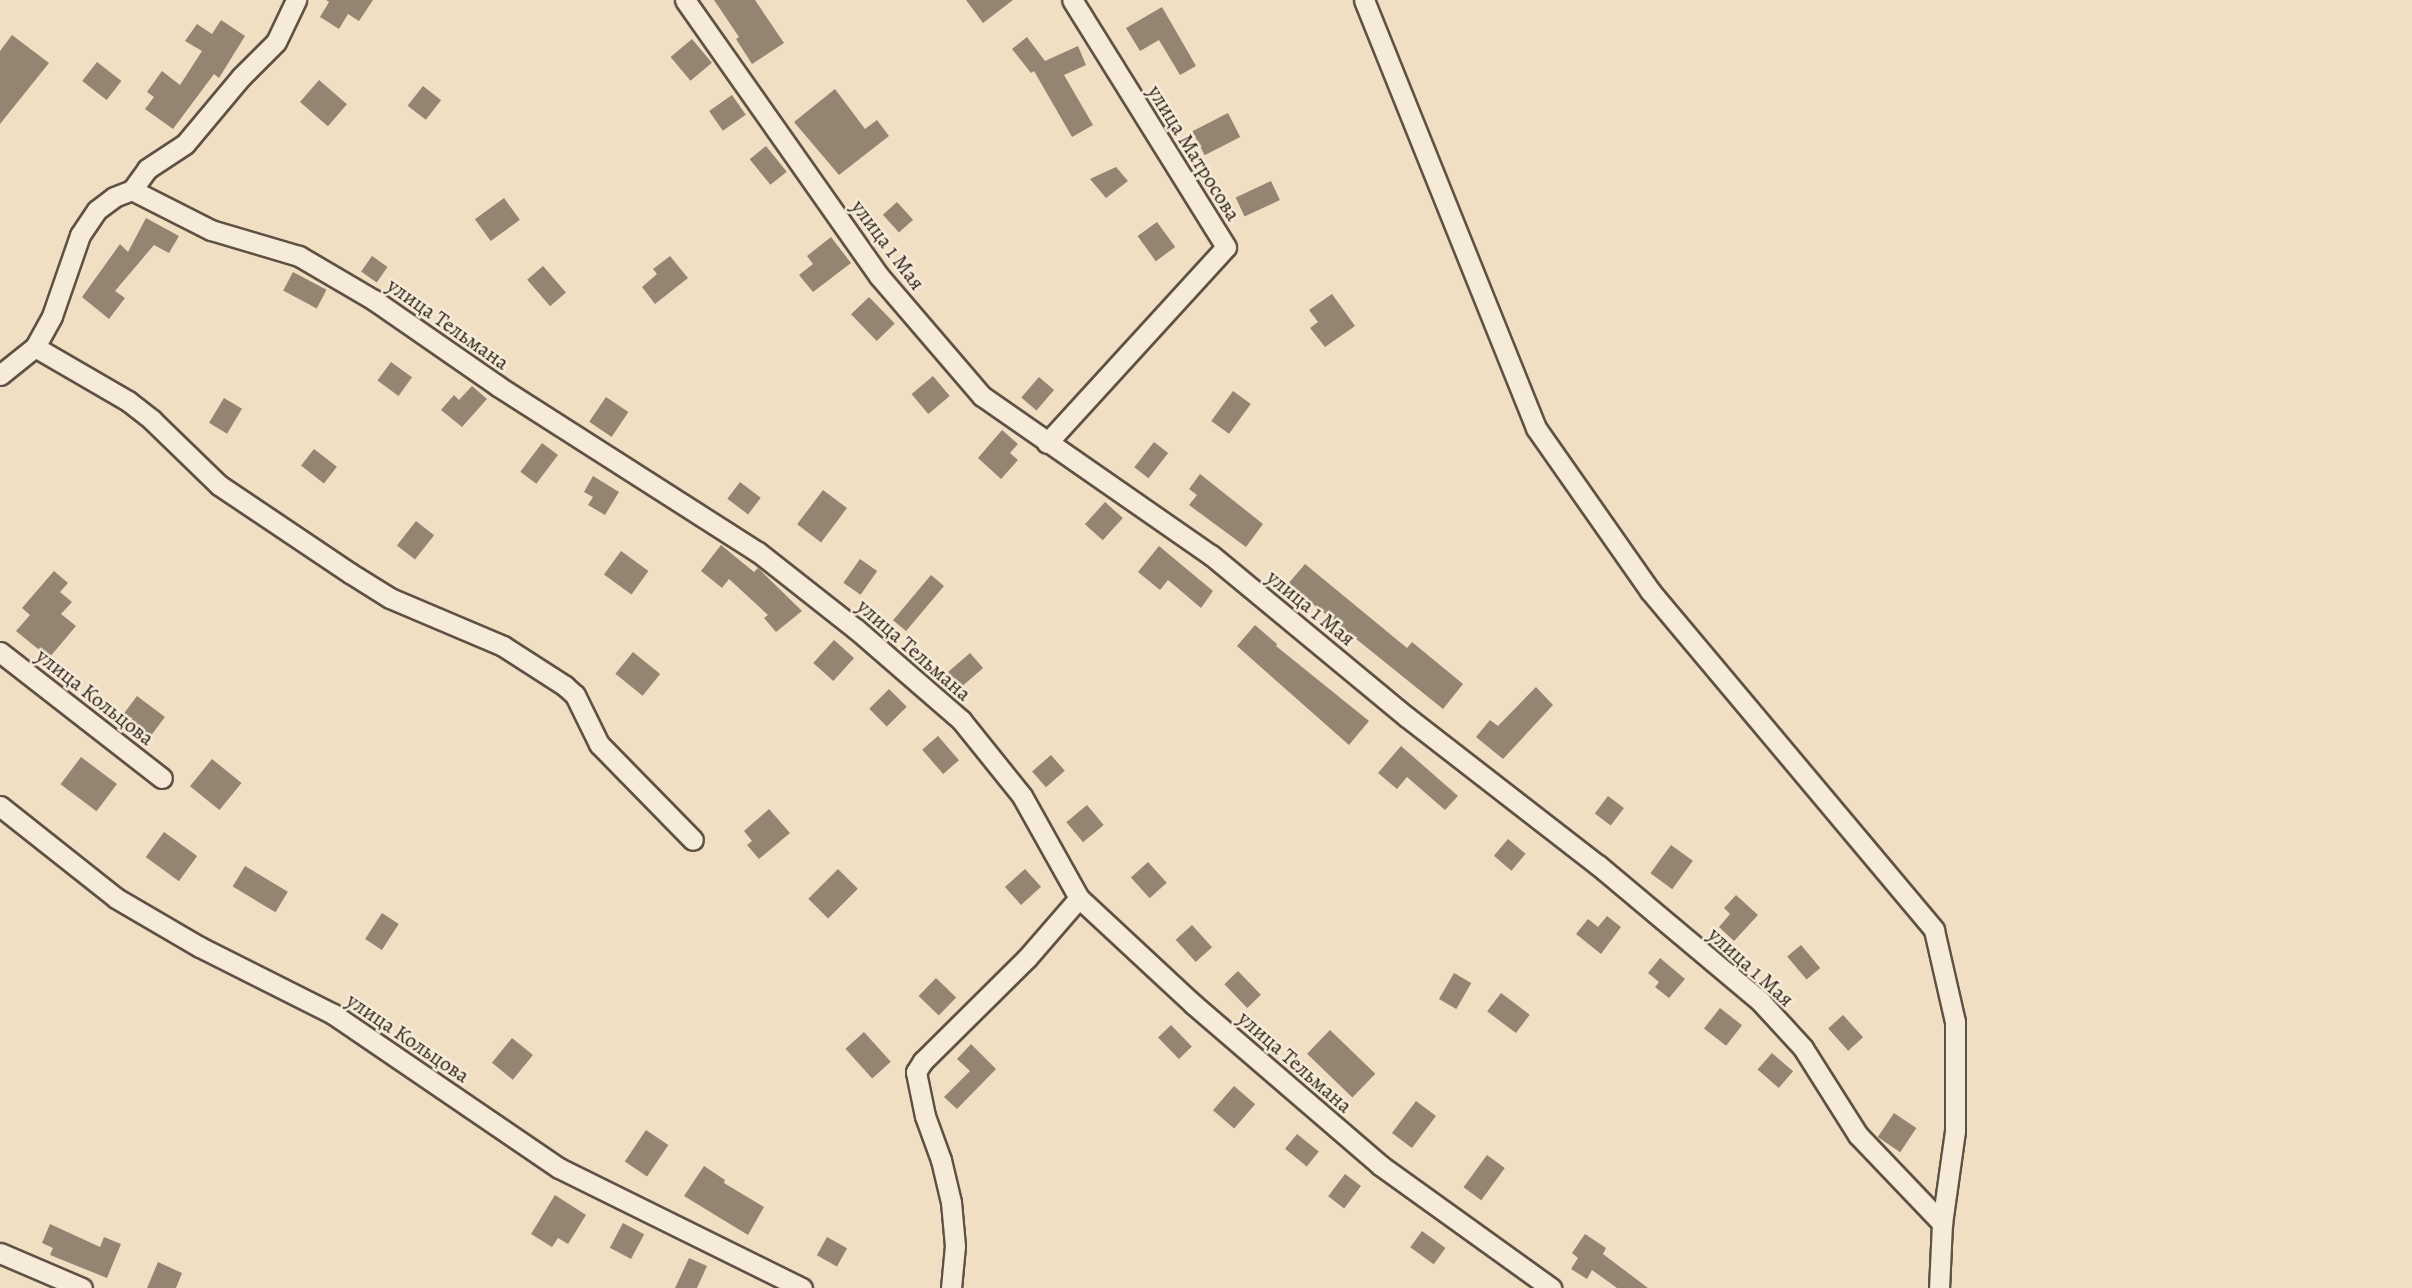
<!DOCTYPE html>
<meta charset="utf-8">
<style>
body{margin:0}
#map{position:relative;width:2412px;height:1288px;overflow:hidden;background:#f1dfc3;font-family:Alegreya,serif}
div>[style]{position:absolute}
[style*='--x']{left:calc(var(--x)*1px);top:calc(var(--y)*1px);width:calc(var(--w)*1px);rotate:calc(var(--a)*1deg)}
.building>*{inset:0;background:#938572;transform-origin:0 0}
.roads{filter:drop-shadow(2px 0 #5f5245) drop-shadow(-2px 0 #5f5245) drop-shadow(0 2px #5f5245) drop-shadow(0 -2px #5f5245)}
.minor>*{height:19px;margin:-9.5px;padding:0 9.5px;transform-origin:9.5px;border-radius:9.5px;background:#f6ead8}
span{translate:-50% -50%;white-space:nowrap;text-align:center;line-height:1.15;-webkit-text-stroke:5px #f6ead8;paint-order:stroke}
.street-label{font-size:21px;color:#2e231b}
</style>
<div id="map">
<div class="building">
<i style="clip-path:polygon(326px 0,373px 0,359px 21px,348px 14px,339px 29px,320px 17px,329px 2px)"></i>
<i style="clip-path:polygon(714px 0,755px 0,784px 43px,752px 64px,736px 39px,739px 37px)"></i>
<i style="clip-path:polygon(966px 0,1013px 0,983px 23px)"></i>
<i style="clip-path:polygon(1162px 7px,1196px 66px,1180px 75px,1159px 40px,1140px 51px,1126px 28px)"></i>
<i style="clip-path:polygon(221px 20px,245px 36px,219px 78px,214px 74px,173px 129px,145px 109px,154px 97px,147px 92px,162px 71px,180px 85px,202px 51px,185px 41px,197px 24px,212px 34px)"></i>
<i style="clip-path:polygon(12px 35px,49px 63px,0 124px,0 51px)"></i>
<i style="clip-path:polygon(1027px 37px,1045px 61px,1078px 46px,1086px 65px,1064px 75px,1093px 125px,1072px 137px,1034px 71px,1031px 73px,1012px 49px)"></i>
<i style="left:692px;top:39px;width:31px;height:28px;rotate:50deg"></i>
<i style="left:97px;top:62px;width:31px;height:24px;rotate:38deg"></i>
<i style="left:319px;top:80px;width:37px;height:29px;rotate:41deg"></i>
<i style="left:423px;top:86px;width:23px;height:25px;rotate:38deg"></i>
<i style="clip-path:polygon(835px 89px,865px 129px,877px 120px,889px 136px,839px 175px,794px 122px)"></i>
<i style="left:732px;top:95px;width:24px;height:28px;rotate:55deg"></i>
<i style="left:1228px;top:113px;width:27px;height:40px;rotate:63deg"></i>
<i style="left:766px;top:146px;width:33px;height:21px;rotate:51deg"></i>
<i style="clip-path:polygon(1116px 167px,1128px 181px,1106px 198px,1090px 179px)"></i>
<i style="left:1271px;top:181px;width:21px;height:39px;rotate:65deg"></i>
<i style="left:504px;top:198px;width:27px;height:36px;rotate:54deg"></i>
<i style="left:897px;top:202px;width:24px;height:19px;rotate:48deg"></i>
<i style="clip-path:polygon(146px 218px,179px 236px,169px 253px,154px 245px,115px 291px,125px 298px,109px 319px,82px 297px,120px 244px,128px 252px)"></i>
<i style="left:1157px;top:222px;width:31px;height:24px;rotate:54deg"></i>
<i style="clip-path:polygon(831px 237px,851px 263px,813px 292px,799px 275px,813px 264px,807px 256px)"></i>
<i style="left:372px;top:256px;width:19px;height:19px;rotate:35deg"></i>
<i style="clip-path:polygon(670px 256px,688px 278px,655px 304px,642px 287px,657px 274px,653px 269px)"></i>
<i style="left:543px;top:266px;width:35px;height:21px;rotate:49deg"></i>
<i style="left:293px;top:272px;width:38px;height:21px;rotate:28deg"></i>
<i style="clip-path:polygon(1332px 294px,1355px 326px,1325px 347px,1310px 328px,1318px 322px,1309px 310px)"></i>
<i style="left:869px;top:297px;width:37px;height:25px;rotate:46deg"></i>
<i style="left:391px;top:362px;width:26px;height:23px;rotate:36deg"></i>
<i style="left:933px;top:376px;width:26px;height:28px;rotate:50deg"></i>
<i style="left:1039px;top:377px;width:20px;height:27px;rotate:41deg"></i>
<i style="clip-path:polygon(472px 386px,487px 399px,462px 427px,441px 410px,454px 395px,459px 400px)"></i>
<i style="left:1233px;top:391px;width:22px;height:37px;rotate:36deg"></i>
<i style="left:606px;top:397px;width:27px;height:30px;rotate:34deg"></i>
<i style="left:224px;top:398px;width:21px;height:29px;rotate:31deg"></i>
<i style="clip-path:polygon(1002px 430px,1018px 444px,1010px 453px,1018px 460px,1001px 479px,978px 458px)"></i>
<i style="left:1154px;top:442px;width:18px;height:32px;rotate:38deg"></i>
<i style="left:542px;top:443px;width:20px;height:36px;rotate:37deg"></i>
<i style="left:314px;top:449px;width:29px;height:21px;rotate:38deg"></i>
<i style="clip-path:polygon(1200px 474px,1263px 524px,1246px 547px,1189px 505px,1197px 495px,1189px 489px)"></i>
<i style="clip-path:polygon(593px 476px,619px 492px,605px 515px,588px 505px,593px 497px,584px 492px)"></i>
<i style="left:740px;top:482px;width:26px;height:21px;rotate:37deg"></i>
<i style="left:823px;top:490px;width:30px;height:43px;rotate:37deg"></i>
<i style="left:1105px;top:502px;width:24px;height:30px;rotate:42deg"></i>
<i style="left:416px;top:521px;width:23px;height:31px;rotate:38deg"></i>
<i style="clip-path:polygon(721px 545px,754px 572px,758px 568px,802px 611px,776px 632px,764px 618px,768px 615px,729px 579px,722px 588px,701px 571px)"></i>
<i style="clip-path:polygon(1159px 546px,1213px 591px,1201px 608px,1168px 580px,1160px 590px,1138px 572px)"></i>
<i style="left:621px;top:551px;width:34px;height:29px;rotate:36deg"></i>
<i style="left:860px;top:559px;width:21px;height:29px;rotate:35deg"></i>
<i style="clip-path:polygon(1305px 564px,1407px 648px,1412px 642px,1463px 684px,1443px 709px,1288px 584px)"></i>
<i style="clip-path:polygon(54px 571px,68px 583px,60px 592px,72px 602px,61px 614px,76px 626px,49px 658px,16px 631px,30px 615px,22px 608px)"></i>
<i style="left:931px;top:575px;width:17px;height:59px;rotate:40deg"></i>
<i style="clip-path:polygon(1255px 625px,1277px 644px,1276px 646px,1369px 721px,1349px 745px,1237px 646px)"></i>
<i style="left:834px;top:640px;width:27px;height:31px;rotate:42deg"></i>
<i style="left:633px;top:652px;width:35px;height:28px;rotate:39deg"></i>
<i style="left:970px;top:653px;width:20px;height:29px;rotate:49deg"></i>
<i style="clip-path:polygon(1536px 687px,1553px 705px,1503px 759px,1476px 737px,1490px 720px,1498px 726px)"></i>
<i style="left:889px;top:689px;width:25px;height:28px;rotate:45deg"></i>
<i style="left:137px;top:696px;width:35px;height:29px;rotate:37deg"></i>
<i style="left:938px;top:736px;width:32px;height:21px;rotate:49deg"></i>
<i style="clip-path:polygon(1401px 746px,1458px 796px,1445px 810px,1407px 777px,1397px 789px,1378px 773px)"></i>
<i style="left:1051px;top:755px;width:21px;height:25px;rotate:49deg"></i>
<i style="left:81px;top:757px;width:45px;height:34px;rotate:37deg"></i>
<i style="left:212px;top:759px;width:38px;height:35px;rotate:39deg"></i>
<i style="left:1608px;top:796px;width:20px;height:22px;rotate:37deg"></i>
<i style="left:1087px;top:805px;width:26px;height:27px;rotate:50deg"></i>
<i style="clip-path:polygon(769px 809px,790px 833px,759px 859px,747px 845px,752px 841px,744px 831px)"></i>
<i style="left:164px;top:832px;width:41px;height:31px;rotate:36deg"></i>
<i style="left:1508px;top:839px;width:23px;height:22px;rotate:40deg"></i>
<i style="left:1671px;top:845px;width:27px;height:35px;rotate:36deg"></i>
<i style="left:1148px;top:862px;width:28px;height:23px;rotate:48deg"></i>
<i style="left:245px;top:866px;width:50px;height:24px;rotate:31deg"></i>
<i style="left:838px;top:869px;width:28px;height:42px;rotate:45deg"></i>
<i style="left:1025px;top:869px;width:24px;height:27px;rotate:48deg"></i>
<i style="clip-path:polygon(1736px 895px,1758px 915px,1734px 941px,1719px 927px,1730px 914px,1724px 908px)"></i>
<i style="left:382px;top:913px;width:20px;height:31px;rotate:33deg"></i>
<i style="clip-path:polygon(1607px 916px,1621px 927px,1601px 954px,1576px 934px,1588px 919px,1598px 927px)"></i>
<i style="left:1192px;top:925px;width:30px;height:22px;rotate:48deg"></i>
<i style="left:1801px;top:945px;width:30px;height:18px;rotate:50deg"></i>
<i style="clip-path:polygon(1660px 958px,1685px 979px,1669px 998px,1655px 987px,1659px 982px,1648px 973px)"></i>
<i style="left:1238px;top:971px;width:33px;height:19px;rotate:46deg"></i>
<i style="left:1454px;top:973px;width:20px;height:30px;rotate:30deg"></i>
<i style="left:936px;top:978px;width:28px;height:25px;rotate:44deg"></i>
<i style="left:1501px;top:993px;width:36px;height:23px;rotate:37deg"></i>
<i style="left:1720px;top:1008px;width:28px;height:26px;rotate:38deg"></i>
<i style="left:1843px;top:1015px;width:30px;height:20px;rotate:48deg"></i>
<i style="left:1171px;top:1025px;width:30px;height:18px;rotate:46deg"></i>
<i style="left:1330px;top:1030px;width:63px;height:33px;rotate:44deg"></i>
<i style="left:864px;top:1032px;width:40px;height:25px;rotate:48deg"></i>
<i style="left:512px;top:1038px;width:27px;height:32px;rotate:39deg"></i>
<i style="clip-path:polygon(971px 1044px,996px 1069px,957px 1109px,944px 1097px,970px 1071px,957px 1059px)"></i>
<i style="left:1772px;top:1053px;width:28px;height:22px;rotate:41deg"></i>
<i style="left:1234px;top:1086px;width:28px;height:32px;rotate:41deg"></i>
<i style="left:1416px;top:1101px;width:25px;height:40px;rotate:37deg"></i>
<i style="left:1894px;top:1113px;width:27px;height:29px;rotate:34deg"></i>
<i style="left:646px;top:1130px;width:27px;height:38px;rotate:34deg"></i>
<i style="left:1297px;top:1134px;width:28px;height:19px;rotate:39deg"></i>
<i style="left:1487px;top:1155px;width:22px;height:40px;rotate:36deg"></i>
<i style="clip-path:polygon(704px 1166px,725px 1180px,724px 1183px,764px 1207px,748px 1235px,684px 1196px)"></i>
<i style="left:1345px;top:1174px;width:20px;height:28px;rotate:37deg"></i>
<i style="clip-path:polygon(555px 1195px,586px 1215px,568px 1244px,558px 1238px,552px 1247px,531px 1234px)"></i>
<i style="left:623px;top:1223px;width:24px;height:28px;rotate:28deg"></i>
<i style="clip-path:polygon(50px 1224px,100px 1247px,104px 1237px,121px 1244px,107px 1278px,50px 1255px,53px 1248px,42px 1243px)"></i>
<i style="left:1422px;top:1231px;width:29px;height:20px;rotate:36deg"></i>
<i style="clip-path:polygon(1585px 1234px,1606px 1248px,1603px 1254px,1648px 1288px,1617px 1288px,1592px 1270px,1587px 1279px,1571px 1269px,1578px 1258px,1572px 1253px)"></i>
<i style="left:827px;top:1237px;width:23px;height:21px;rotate:29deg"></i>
<i style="clip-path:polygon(689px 1258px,707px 1266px,697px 1288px,675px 1288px)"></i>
<i style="clip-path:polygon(158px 1262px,182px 1273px,176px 1288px,147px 1288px)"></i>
</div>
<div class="roads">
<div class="minor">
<i style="--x:685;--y:0;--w:337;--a:54.9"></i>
<i style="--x:879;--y:276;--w:158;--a:49.4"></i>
<i style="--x:982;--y:396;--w:279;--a:34.8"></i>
<i style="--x:1211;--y:555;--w:254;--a:39.6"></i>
<i style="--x:1407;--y:717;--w:242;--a:37.8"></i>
<i style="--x:1598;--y:865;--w:212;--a:40"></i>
<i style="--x:1760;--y:1001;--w:64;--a:47.5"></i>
<i style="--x:1803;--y:1048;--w:103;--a:57.7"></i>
<i style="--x:1858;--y:1135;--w:122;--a:46.3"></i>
<i style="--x:1364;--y:0;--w:461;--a:68.1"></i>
<i style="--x:1536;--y:428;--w:199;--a:55"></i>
<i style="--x:1650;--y:591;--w:442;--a:50"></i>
<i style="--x:1934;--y:930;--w:94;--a:77.1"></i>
<i style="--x:1955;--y:1022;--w:109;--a:90"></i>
<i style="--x:1955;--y:1131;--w:93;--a:98"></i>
<i style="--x:1942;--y:1223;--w:65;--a:92.6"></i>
<i style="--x:132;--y:190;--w:89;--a:26.9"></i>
<i style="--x:211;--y:230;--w:92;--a:16.5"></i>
<i style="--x:299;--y:256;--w:87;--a:30.4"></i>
<i style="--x:374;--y:300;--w:151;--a:34.7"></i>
<i style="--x:498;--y:386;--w:308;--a:32.6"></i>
<i style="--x:758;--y:552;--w:125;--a:38.2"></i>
<i style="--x:856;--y:629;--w:139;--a:40.9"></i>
<i style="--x:961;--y:720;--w:97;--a:51.2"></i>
<i style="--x:1022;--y:796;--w:117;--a:60.8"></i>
<i style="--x:1079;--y:898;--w:156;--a:42.9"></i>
<i style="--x:1193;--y:1004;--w:247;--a:40.7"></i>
<i style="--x:1380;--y:1165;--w:211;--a:35.7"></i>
<i style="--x:35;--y:347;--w:108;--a:30.1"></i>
<i style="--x:128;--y:401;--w:31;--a:38"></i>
<i style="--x:152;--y:420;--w:93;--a:44.1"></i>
<i style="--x:219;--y:485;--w:158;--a:33.9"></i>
<i style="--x:350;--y:573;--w:47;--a:32"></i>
<i style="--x:390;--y:598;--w:123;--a:23"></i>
<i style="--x:503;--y:646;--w:74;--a:32.8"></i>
<i style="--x:565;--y:686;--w:13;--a:42"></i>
<i style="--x:575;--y:695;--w:55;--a:63.9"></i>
<i style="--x:599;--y:744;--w:134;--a:45.6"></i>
<i style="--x:0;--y:375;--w:45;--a:-38.7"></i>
<i style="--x:35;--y:347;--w:35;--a:-61"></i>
<i style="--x:52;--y:316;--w:86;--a:-70.9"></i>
<i style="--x:80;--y:235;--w:30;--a:-56"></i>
<i style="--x:97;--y:210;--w:21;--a:-37"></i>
<i style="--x:114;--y:197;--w:19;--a:-21"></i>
<i style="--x:132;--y:190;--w:26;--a:-54"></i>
<i style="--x:147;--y:169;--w:45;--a:-33.3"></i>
<i style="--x:185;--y:144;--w:87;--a:-50.1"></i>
<i style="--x:241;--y:77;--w:49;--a:-45"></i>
<i style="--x:276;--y:42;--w:47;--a:-64.5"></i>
<i style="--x:1047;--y:443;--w:265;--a:-47.6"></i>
<i style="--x:1226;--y:247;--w:291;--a:-121.9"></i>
<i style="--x:0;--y:652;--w:205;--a:37.9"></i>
<i style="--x:0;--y:806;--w:148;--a:38.4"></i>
<i style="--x:116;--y:898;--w:97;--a:30.3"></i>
<i style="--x:200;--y:947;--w:149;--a:26.7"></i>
<i style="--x:333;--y:1014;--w:273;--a:34.3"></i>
<i style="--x:559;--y:1168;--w:271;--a:26.3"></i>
<i style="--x:0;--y:1253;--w:89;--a:23.1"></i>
<i style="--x:951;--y:1288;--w:42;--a:-84.6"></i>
<i style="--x:955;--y:1246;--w:44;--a:-95.2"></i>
<i style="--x:951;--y:1202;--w:43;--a:-103.4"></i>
<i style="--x:941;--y:1160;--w:47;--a:-110"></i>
<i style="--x:925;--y:1116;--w:45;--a:-101.6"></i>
<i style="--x:916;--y:1072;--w:13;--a:-58"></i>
<i style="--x:923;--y:1061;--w:146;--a:-44.7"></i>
<i style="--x:1027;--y:958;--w:79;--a:-49.1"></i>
</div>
</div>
<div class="street-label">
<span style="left:1194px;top:153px;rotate:58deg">улица Матросова</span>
<span style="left:888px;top:245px;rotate:53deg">улица 1 Мая</span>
<span style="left:448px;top:324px;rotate:35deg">улица Тельмана</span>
<span style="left:1311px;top:608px;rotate:39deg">улица 1 Мая</span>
<span style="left:914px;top:650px;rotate:41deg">улица Тельмана</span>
<span style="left:95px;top:697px;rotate:38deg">улица Кольцoва</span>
<span style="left:1751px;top:967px;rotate:42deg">улица 1 Мая</span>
<span style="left:408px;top:1038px;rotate:34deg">улица Кольцова</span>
<span style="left:1295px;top:1062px;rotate:41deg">улица Тельмана</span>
</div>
</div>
